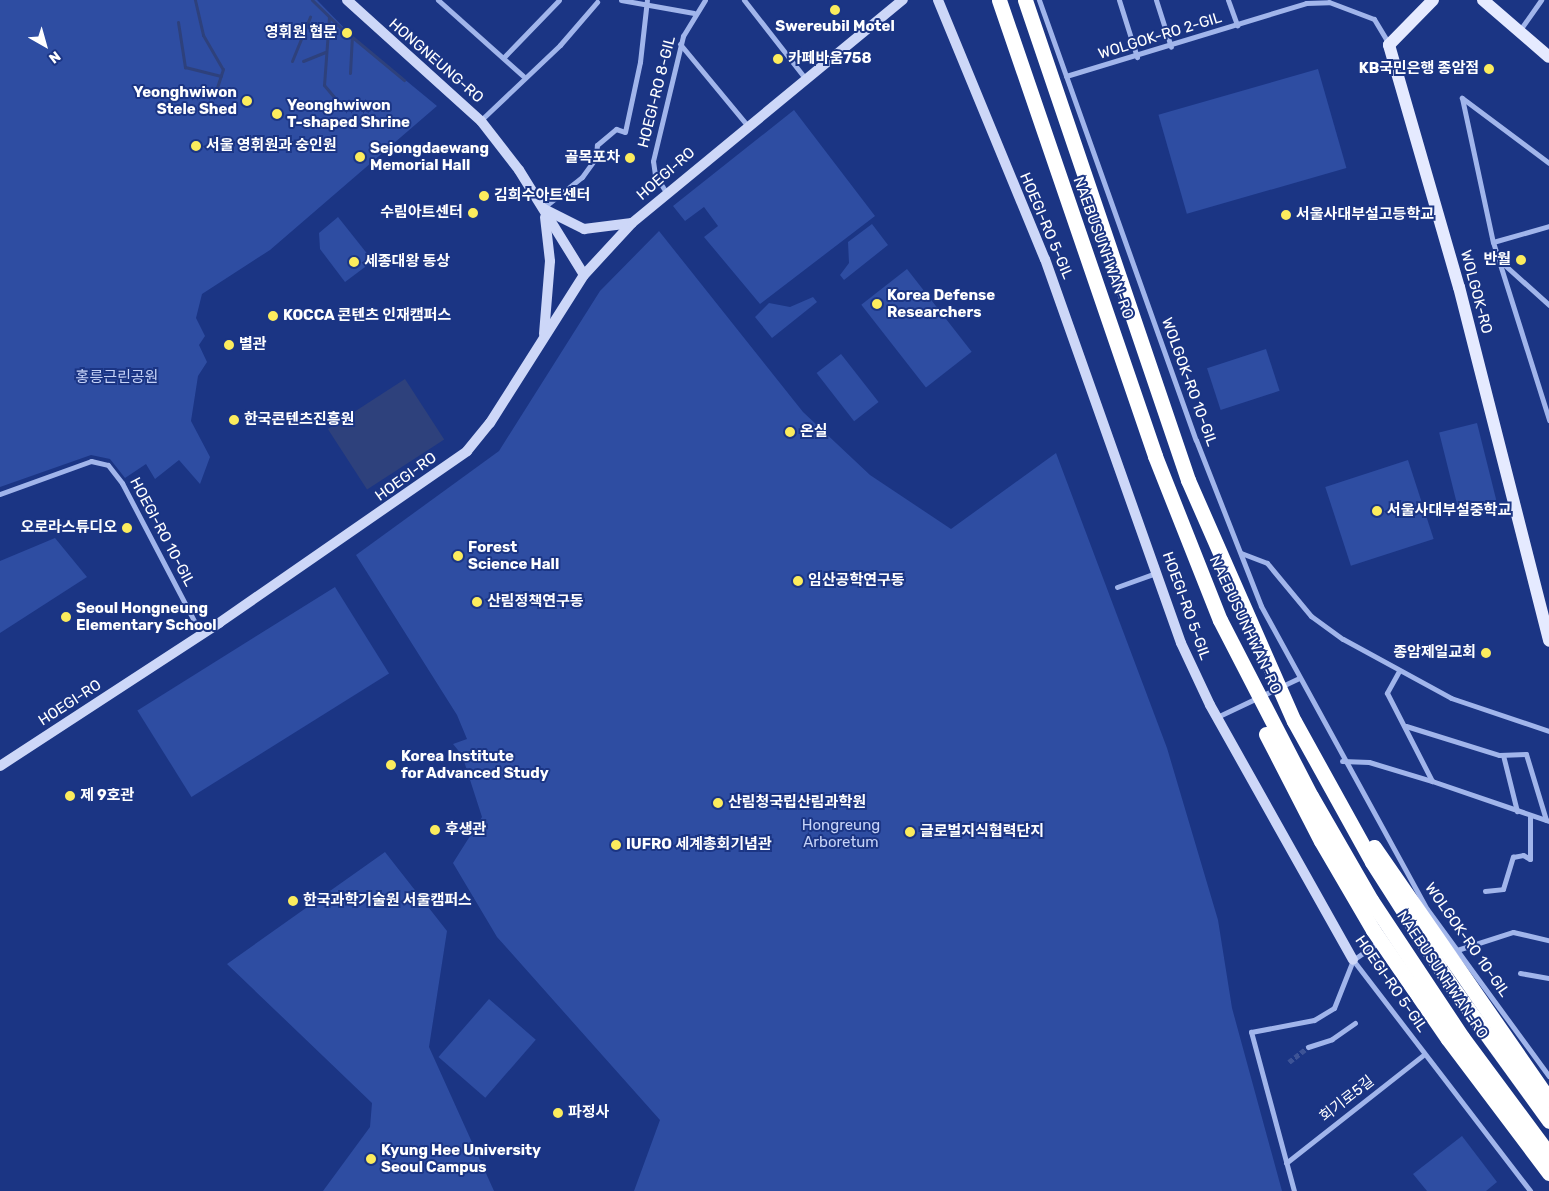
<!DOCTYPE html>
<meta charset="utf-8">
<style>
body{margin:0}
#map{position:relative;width:1549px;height:1191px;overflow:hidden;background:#1b3584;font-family:Rubik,"Noto Sans KR",sans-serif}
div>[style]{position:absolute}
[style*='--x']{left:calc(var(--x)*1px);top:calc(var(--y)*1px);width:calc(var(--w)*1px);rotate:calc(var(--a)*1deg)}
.green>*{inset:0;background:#2e4da2;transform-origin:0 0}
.water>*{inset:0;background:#2e417c;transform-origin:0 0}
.pier>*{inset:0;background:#1b3584}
.stream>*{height:3px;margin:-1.5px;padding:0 1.5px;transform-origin:1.5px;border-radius:1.5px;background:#2e417c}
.street-tunnel>*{height:5px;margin-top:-2.5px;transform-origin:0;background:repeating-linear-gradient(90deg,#3d5396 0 5px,transparent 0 7.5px)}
.street>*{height:5px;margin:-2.5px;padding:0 2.5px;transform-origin:2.5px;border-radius:2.5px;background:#a1b5eb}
.secondary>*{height:10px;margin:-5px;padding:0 5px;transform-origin:5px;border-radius:5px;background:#cdd7f8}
.primary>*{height:12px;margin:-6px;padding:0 6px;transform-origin:6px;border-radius:6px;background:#e5eaff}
.highway>*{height:15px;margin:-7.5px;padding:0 7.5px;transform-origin:7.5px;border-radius:7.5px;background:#fff}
.dots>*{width:14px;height:14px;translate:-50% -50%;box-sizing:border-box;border:2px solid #1b3584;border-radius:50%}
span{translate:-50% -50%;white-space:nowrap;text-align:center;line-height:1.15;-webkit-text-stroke:4px #1b3584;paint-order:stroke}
.poi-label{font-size:15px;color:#fff;font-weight:700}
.right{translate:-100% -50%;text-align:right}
.left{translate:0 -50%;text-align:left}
.street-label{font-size:15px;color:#fff}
.park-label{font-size:15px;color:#c6d3f8}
.north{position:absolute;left:20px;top:20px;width:50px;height:50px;-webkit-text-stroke:4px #1b3584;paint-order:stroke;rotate:142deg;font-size:14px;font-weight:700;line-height:20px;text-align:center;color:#fff}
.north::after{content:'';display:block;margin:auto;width:18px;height:22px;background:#fff;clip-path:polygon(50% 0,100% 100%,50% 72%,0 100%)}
</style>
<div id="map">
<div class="green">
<i style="clip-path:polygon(0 0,317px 0,352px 36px,437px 106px,270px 250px,202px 294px,196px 318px,205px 336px,199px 345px,207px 362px,198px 376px,191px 421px,210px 457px,200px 484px,179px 460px,155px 479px,146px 464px,125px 478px,110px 459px,91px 455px,0 487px)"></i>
<i style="left:1318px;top:69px;width:103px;height:166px;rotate:74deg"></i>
<i style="clip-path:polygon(794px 110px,875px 216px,760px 304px,704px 237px,718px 226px,704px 207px,685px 221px,673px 206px)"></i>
<i style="clip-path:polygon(338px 217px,373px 261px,345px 282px,320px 249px,319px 233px)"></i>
<i style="clip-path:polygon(872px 224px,888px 245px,844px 280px,840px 275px,849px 263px,848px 242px)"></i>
<i style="clip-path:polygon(659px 231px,803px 412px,870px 475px,951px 529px,1056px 453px,1167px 748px,1218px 920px,1232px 1008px,1282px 1191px,634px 1191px,660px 1120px,497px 937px,453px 863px,482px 817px,462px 755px,453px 744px,467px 739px,457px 715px,356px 555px,499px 451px,600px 291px)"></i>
<i style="left:907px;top:269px;width:105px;height:58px;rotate:52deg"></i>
<i style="clip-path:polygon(813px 297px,817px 302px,772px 338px,755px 317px,769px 303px,790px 307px)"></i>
<i style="left:1266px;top:349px;width:44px;height:62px;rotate:72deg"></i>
<i style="left:841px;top:354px;width:61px;height:31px;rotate:52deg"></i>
<i style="left:1477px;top:423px;width:81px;height:39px;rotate:76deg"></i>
<i style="left:1408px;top:460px;width:83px;height:87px;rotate:72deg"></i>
<i style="clip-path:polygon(55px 538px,87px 577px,0 633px,0 561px)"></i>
<i style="left:335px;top:587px;width:102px;height:233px;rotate:58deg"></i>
<i style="clip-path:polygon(385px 852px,447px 931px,429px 1047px,494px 1191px,323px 1191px,370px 1127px,372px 1103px,227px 964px)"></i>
<i style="left:489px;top:999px;width:62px;height:77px;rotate:41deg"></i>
<i style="clip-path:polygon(1462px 1136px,1497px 1182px,1486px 1191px,1427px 1191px,1413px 1174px)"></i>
</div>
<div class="water">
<i style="left:405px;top:379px;width:72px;height:92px;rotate:57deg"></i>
</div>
<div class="pier">
<i style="clip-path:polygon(997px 0,1015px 0,1208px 554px,1243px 636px,1365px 866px,1491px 1056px,1549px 1134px,1549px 1149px,1356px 871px,1197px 559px)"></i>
</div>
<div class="stream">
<i style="--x:195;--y:0;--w:36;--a:77"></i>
<i style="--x:203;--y:35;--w:39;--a:60"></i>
<i style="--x:223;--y:69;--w:22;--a:108"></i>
<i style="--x:312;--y:0;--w:43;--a:44.1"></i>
<i style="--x:329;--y:17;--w:68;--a:94.2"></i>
<i style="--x:324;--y:85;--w:16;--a:50"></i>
<i style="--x:178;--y:22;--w:46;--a:81.2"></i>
<i style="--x:185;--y:67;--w:37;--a:14"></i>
<i style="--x:351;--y:36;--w:69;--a:39.7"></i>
<i style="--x:292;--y:61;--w:48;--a:-67.8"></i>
<i style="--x:303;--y:61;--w:24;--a:-22"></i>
<i style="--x:350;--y:73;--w:36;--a:-87"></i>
</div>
<div class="street-tunnel">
<i style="--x:1289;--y:1062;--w:24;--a:-38"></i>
</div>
<div class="street">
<i style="--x:438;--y:0;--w:114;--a:41.8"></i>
<i style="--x:621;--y:0;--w:74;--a:10.1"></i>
<i style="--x:744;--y:0;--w:99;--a:52"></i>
<i style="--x:1039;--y:0;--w:467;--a:70.4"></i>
<i style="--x:1196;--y:440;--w:178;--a:68.6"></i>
<i style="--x:1261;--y:606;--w:345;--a:61.3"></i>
<i style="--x:1427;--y:909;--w:207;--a:53.9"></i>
<i style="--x:1119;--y:0;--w:60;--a:72.5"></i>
<i style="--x:1156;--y:0;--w:49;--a:72.3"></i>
<i style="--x:1228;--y:0;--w:27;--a:70"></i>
<i style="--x:1520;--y:30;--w:37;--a:-55"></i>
<i style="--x:680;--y:44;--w:105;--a:50.4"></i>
<i style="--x:504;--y:57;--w:79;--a:-46"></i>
<i style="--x:1066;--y:76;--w:251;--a:-16.9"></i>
<i style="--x:1306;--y:3;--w:23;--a:-2"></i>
<i style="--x:1329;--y:2;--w:48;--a:20.7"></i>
<i style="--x:1374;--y:19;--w:29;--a:59"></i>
<i style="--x:481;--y:120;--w:109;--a:-43.5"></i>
<i style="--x:560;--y:45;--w:57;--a:-49.3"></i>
<i style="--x:1549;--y:163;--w:109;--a:-143.2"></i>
<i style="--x:1462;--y:98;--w:147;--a:77.9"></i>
<i style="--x:1493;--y:242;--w:187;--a:72.5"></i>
<i style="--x:666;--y:192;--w:20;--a:-123"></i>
<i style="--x:655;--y:175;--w:14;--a:-98"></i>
<i style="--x:653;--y:161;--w:129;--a:-76.5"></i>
<i style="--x:683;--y:36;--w:42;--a:-58.6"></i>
<i style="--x:543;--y:208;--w:50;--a:-38.5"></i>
<i style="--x:582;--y:177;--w:24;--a:-54"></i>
<i style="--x:596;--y:158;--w:13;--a:-86"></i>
<i style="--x:597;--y:145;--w:25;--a:-40"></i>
<i style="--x:616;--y:129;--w:9;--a:18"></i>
<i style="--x:625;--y:132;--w:72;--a:-77.9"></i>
<i style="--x:640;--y:62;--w:62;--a:-83.6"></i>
<i style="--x:1493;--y:242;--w:58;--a:-15.9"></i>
<i style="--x:1498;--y:259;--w:69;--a:42"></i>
<i style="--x:0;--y:494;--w:97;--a:-19.9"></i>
<i style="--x:91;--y:461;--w:17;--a:13"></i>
<i style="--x:108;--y:465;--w:23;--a:52"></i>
<i style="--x:122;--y:483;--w:170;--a:62.4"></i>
<i style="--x:1241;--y:553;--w:28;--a:21"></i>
<i style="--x:1267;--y:563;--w:69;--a:50.3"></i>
<i style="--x:1311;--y:616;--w:39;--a:36"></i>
<i style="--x:1343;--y:639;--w:123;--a:28.6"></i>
<i style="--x:1451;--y:698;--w:103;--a:18.6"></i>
<i style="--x:1117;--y:587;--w:41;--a:-19.7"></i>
<i style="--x:1399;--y:671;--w:25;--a:119"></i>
<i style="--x:1387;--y:693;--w:99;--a:62.9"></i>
<i style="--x:1432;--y:781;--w:124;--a:18.9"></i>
<i style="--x:1217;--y:717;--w:91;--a:-25.4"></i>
<i style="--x:1406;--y:726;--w:97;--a:17.3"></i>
<i style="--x:1499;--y:755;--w:27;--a:-2"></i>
<i style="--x:1526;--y:754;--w:69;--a:73.1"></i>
<i style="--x:1503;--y:755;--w:58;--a:76"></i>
<i style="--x:1342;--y:761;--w:27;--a:2"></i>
<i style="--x:1369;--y:762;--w:66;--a:16.8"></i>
<i style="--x:1485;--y:891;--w:18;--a:-6"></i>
<i style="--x:1503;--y:889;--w:34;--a:-73"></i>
<i style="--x:1513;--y:857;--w:10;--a:-11"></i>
<i style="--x:1523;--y:855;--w:8;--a:30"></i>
<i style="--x:1530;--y:859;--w:42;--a:-90"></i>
<i style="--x:1457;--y:950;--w:59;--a:-17.8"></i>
<i style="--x:1513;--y:932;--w:37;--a:13"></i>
<i style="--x:1353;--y:960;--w:291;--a:52.5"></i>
<i style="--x:1353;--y:960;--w:32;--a:-35"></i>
<i style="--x:1520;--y:973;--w:29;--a:10"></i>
<i style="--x:1308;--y:1047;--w:25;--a:-18"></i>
<i style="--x:1332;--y:1039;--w:28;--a:-35"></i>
<i style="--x:1286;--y:1163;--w:174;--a:-38.2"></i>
<i style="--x:1294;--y:1191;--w:165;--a:-105.1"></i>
<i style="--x:1251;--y:1032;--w:64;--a:-10.8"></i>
<i style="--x:1314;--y:1020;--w:23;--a:-31"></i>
<i style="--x:1334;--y:1008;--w:52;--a:-68.4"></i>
</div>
<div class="secondary">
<i style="--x:347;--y:0;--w:181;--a:42.1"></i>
<i style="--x:481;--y:121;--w:62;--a:52.2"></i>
<i style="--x:519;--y:170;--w:123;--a:58.2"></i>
<i style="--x:938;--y:0;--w:280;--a:67.6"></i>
<i style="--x:1045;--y:259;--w:407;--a:70.5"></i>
<i style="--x:1181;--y:643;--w:68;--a:64.9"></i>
<i style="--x:1210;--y:705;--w:292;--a:60.7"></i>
<i style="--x:544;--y:209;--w:45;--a:26.6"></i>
<i style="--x:584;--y:229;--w:48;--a:-7.1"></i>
<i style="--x:544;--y:334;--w:73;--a:-85.3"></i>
<i style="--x:550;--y:261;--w:44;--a:-96.5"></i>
<i style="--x:0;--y:766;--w:262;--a:-33.1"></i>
<i style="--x:219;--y:623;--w:302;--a:-34.7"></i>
<i style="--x:467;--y:451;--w:36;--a:-51"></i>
<i style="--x:490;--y:423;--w:175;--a:-57.6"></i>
<i style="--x:584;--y:275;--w:71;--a:-47.3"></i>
<i style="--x:632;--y:223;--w:351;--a:-39.5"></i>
</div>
<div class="primary">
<i style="--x:1433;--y:0;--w:63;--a:134.4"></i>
<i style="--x:1389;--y:45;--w:252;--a:73.9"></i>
<i style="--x:1459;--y:287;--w:365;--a:75.7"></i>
<i style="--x:1483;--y:0;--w:87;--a:40.8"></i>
</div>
<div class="highway">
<i style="--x:999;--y:0;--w:482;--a:71.1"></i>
<i style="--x:1155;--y:456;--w:176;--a:68.4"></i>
<i style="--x:1220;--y:620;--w:198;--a:62.7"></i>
<i style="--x:1311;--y:796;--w:120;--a:60"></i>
<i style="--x:1371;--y:900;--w:164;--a:56.4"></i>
<i style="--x:1462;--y:1037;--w:146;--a:53.4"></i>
<i style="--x:1025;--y:0;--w:507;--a:71.24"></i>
<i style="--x:1188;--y:480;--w:263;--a:66.3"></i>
<i style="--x:1294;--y:721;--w:161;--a:61"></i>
<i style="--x:1372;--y:862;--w:145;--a:57.4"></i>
<i style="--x:1450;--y:984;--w:169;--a:54.1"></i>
<i style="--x:1266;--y:734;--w:120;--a:62.8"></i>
<i style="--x:1321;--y:841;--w:103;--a:59.7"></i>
<i style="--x:1373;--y:930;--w:132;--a:55.5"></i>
<i style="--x:1448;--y:1039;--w:168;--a:53"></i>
<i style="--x:1374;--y:847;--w:308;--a:55.3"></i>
</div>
<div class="dots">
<i style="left:835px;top:10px;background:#fcec5d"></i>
<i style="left:347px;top:33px;background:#fcec5d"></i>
<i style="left:778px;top:59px;background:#fcec5d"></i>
<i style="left:1489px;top:69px;background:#fcec5d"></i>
<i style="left:247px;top:101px;background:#fcec5d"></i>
<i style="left:277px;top:114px;background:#fcec5d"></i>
<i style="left:196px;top:146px;background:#fcec5d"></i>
<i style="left:360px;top:157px;background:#fcec5d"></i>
<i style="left:630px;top:158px;background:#fcec5d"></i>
<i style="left:484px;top:196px;background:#fcec5d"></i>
<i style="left:473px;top:213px;background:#fcec5d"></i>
<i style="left:1286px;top:215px;background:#fcec5d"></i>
<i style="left:1521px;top:260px;background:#fcec5d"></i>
<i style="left:354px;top:262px;background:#fcec5d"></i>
<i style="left:877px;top:304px;background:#fcec5d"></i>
<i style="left:273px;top:316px;background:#fcec5d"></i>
<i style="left:229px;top:345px;background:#fcec5d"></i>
<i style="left:234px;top:420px;background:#fcec5d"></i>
<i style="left:790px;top:432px;background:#fcec5d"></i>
<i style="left:1377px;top:511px;background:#fcec5d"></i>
<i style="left:127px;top:528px;background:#fcec5d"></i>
<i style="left:458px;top:556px;background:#fcec5d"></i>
<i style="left:798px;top:581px;background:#fcec5d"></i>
<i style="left:477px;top:602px;background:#fcec5d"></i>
<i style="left:66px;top:617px;background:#fcec5d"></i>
<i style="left:1486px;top:653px;background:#fcec5d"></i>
<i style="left:391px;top:765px;background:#fcec5d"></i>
<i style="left:70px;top:796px;background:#fcec5d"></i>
<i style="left:718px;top:803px;background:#fcec5d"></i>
<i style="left:435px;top:830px;background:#fcec5d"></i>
<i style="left:910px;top:832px;background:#fcec5d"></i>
<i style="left:616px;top:845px;background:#fcec5d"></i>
<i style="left:293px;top:901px;background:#fcec5d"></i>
<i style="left:558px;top:1113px;background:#fcec5d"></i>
<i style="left:371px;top:1159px;background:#fcec5d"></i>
</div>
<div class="poi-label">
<span style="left:835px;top:27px">Swereubil Motel</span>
<span class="right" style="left:337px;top:33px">영휘원 협문</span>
<span class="left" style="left:788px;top:59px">카페바움758</span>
<span class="right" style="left:1479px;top:69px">KB국민은행 종암점</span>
<span class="right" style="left:237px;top:101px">Yeonghwiwon<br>Stele Shed</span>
<span class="left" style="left:287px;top:114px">Yeonghwiwon<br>T-shaped Shrine</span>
<span class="left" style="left:206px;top:146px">서울 영휘원과 숭인원</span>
<span class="left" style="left:370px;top:157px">Sejongdaewang<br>Memorial Hall</span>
<span class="right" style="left:620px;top:158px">골목포차</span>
<span class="left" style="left:494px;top:196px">김희수아트센터</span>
<span class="right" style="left:463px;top:213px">수림아트센터</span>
<span class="left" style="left:1296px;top:215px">서울사대부설고등학교</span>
<span class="right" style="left:1511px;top:260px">반월</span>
<span class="left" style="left:364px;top:262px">세종대왕 동상</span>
<span class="left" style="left:887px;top:304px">Korea Defense<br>Researchers</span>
<span class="left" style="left:283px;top:316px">KOCCA 콘텐츠 인재캠퍼스</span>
<span class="left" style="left:239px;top:345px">별관</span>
<span class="left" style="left:244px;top:420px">한국콘텐츠진흥원</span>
<span class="left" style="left:800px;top:432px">온실</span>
<span class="left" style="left:1387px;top:511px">서울사대부설중학교</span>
<span class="right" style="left:117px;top:528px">오로라스튜디오</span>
<span class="left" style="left:468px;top:556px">Forest<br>Science Hall</span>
<span class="left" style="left:808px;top:581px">임산공학연구동</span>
<span class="left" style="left:487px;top:602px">산림정책연구동</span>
<span class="left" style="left:76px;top:617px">Seoul Hongneung<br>Elementary School</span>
<span class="right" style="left:1476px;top:653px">종암제일교회</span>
<span class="left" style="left:401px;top:765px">Korea Institute<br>for Advanced Study</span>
<span class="left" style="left:80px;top:796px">제 9호관</span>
<span class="left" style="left:728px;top:803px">산림청국립산림과학원</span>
<span class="left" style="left:445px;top:830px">후생관</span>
<span class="left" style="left:920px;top:832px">글로벌지식협력단지</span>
<span class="left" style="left:626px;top:845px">IUFRO 세계총회기념관</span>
<span class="left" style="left:303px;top:901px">한국과학기술원 서울캠퍼스</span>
<span class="left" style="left:568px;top:1113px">파정사</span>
<span class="left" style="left:381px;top:1159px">Kyung Hee University<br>Seoul Campus</span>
</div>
<div class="street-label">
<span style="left:1160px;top:36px;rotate:-17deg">WOLGOK-RO 2-GIL</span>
<span style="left:436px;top:61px;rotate:41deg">HONGNEUNG-RO</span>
<span style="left:657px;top:92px;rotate:-76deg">HOEGI-RO 8-GIL</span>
<span style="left:666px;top:174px;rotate:-41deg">HOEGI-RO</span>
<span style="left:1046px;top:226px;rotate:67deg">HOEGI-RO 5-GIL</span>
<span style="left:1103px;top:248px;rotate:70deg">NAEBUSUNHWAN-RO</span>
<span style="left:1476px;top:292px;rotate:75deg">WOLGOK-RO</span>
<span style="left:1189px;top:382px;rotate:70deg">WOLGOK-RO 10-GIL</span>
<span style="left:406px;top:477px;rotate:-36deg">HOEGI-RO</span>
<span style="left:162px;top:532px;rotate:62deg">HOEGI-RO 10-GIL</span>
<span style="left:1186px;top:606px;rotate:70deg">HOEGI-RO 5-GIL</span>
<span style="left:1245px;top:625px;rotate:65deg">NAEBUSUNHWAN-RO</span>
<span style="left:70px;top:703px;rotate:-33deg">HOEGI-RO</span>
<span style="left:1467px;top:940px;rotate:55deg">WOLGOK-RO 10-GIL</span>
<span style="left:1442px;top:975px;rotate:56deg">NAEBUSUNHWAN-RO</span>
<span style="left:1391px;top:984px;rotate:55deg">HOEGI-RO 5-GIL</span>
<span style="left:1347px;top:1099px;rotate:-38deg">회기로5길</span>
</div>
<div class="park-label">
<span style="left:117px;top:378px">홍릉근린공원</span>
<span style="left:841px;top:834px">Hongreung<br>Arboretum</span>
</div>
<div class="north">N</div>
</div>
